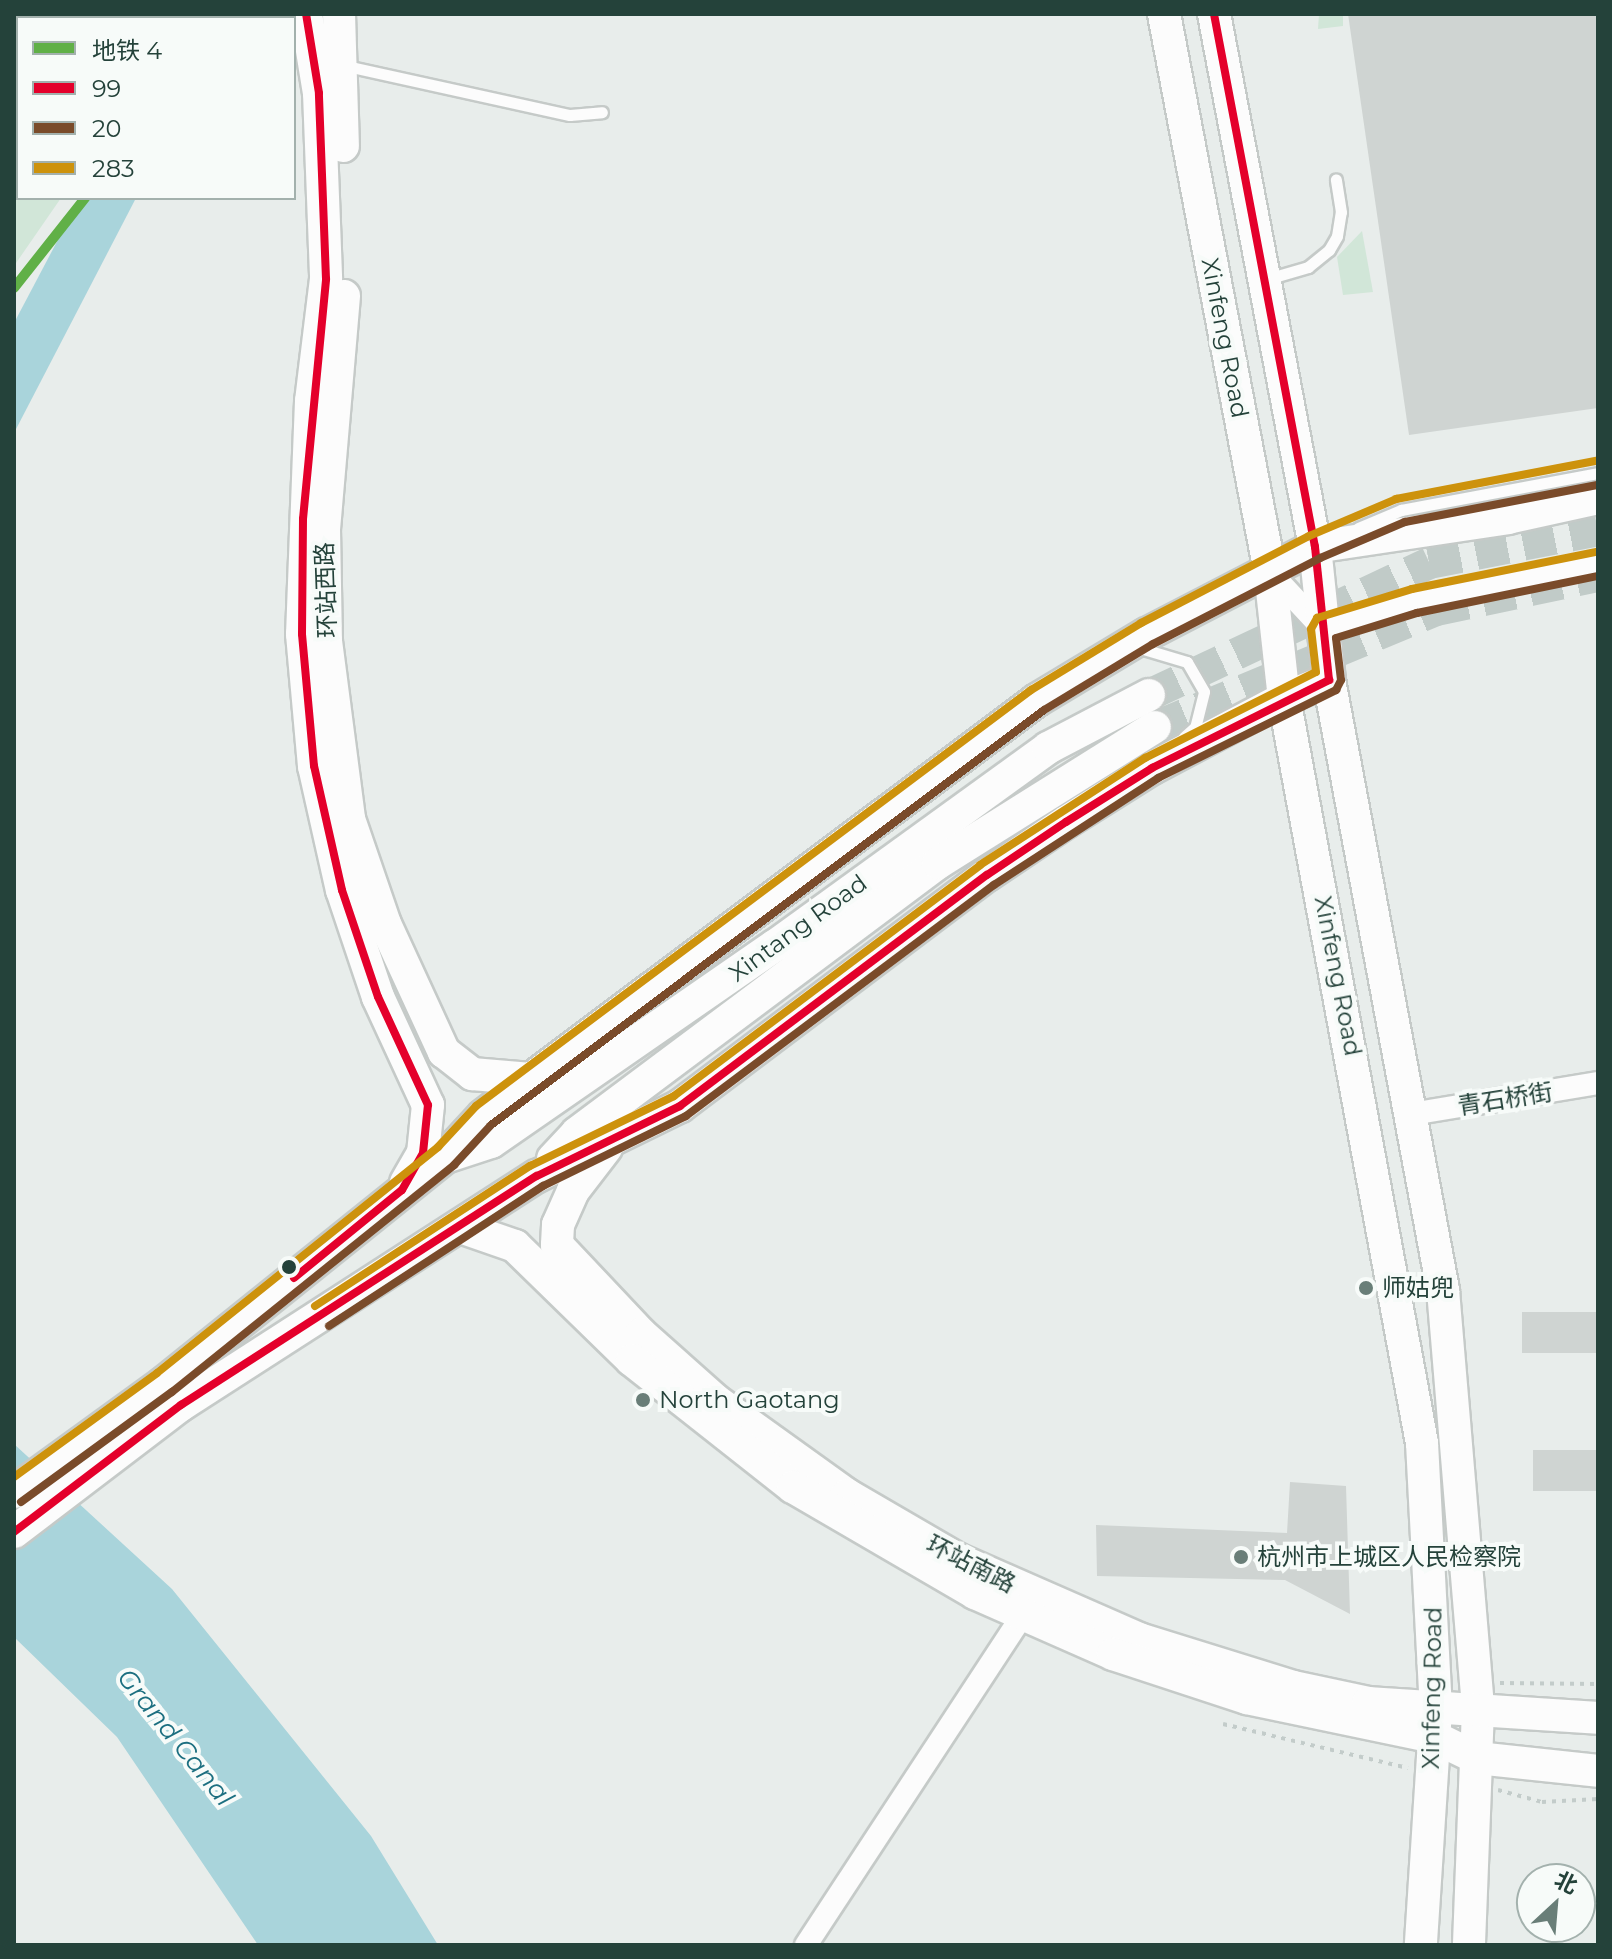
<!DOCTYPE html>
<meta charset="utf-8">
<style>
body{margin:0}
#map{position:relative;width:1612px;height:1959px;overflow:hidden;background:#e8edeb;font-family:Montserrat,"Noto Sans SC",sans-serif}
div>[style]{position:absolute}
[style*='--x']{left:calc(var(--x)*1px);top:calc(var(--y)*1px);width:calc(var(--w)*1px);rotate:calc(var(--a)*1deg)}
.green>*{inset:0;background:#d1e6d8}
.water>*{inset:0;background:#a9d4db}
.building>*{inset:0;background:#cfd4d2;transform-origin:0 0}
.secondary-tunnel>*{height:32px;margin-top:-16px;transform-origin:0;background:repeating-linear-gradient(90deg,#c1cbc8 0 32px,transparent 0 48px)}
.path>*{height:4px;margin-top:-2px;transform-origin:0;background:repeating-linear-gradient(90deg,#c3ccca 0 4px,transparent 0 10px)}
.roads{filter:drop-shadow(2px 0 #c5cac8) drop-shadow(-2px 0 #c5cac8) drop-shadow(0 2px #c5cac8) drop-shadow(0 -2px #c5cac8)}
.lane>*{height:11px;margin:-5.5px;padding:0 5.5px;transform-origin:5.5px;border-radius:5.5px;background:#fcfcfc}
.street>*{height:22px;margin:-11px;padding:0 11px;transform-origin:11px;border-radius:11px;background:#fcfcfc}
.secondary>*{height:32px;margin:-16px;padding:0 16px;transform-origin:16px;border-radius:16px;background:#fcfcfc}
.bus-1>*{height:8px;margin:-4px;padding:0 4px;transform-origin:4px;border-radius:4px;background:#e4002b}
.bus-2>*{height:8px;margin:-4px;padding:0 4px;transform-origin:4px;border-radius:4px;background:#7a4b2a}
.bus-3>*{height:8px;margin:-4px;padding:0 4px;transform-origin:4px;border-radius:4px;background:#cd920c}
.metro-1>*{height:10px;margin:-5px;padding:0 5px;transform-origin:5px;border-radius:5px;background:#60b047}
.dots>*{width:22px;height:22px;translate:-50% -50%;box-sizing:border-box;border:4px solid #f7fbf9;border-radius:50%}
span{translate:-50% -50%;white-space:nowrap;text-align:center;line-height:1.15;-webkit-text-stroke:8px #f7fbf9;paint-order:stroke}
.street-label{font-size:24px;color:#24423a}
.poi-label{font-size:24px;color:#24423a}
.left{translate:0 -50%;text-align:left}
.water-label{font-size:26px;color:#1c6f80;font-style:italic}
.frame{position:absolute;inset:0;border:16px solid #24423a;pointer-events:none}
.legend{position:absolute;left:16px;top:16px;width:280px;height:184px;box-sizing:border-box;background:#f7fbf9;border:2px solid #a3b1ad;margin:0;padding:10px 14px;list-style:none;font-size:24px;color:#24423a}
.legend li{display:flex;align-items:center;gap:16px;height:40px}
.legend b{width:40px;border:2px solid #a3b1ad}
.north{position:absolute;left:1516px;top:1863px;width:80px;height:80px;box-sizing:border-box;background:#f7fbf9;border:2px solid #a3b1ad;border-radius:50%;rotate:26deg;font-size:22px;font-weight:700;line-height:32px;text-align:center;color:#24423a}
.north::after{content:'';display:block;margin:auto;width:28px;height:36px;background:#697e78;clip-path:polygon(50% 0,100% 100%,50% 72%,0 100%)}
</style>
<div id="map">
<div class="green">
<i style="clip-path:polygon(14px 14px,150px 14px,151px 18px,18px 18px,18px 73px)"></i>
<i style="clip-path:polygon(1319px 14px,1343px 14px,1343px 26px,1318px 29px)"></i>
<i style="clip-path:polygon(18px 141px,18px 198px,61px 198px,14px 266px)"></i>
<i style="clip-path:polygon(1362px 231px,1373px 292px,1343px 295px,1337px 257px)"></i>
</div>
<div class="water">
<i style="clip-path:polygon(80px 198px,136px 198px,14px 433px,14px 323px)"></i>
<i style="clip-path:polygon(14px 1444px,172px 1589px,371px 1836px,438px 1945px,258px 1945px,117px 1737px,14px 1637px)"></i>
</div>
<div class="building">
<i style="clip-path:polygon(1348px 14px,1598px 14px,1598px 408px,1409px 435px)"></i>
<i style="left:1598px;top:1312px;width:41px;height:76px;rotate:90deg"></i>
<i style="left:1598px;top:1450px;width:41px;height:65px;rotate:90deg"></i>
<i style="clip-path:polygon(1290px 1482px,1346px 1486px,1350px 1614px,1285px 1580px,1097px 1576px,1096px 1525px,1287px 1533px)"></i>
</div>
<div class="secondary-tunnel">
<i style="--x:1149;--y:695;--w:310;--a:-25.2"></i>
<i style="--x:1429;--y:563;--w:172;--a:-11"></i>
<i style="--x:1155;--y:727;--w:304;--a:-22.6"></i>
<i style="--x:1436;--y:610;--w:166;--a:-11.9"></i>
</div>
<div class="path">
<i style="--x:1500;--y:1683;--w:98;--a:0.6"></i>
<i style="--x:1223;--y:1724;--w:190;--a:13.4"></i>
<i style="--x:1498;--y:1790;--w:46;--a:15.3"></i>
<i style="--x:1542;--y:1802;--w:56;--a:-3.1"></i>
</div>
<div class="roads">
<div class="lane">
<i style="--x:342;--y:65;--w:233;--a:12.4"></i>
<i style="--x:570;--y:115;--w:32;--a:-5"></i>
<i style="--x:1267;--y:279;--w:43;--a:-16.3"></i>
<i style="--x:1308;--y:267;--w:27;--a:-39"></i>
<i style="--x:1329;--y:250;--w:16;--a:-60"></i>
<i style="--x:1337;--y:236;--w:24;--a:-81"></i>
<i style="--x:1341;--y:212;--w:33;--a:-99"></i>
<i style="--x:1358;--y:528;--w:47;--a:-22.7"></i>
<i style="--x:1401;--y:510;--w:200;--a:-10.6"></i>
<i style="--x:1140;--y:648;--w:49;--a:16.6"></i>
<i style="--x:1187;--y:662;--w:34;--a:60"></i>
<i style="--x:1204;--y:692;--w:36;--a:104"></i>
<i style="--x:1195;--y:727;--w:15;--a:138"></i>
</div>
<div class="street">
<i style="--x:1270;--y:572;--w:78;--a:47.1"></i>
<i style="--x:1323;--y:629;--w:95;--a:-17.1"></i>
<i style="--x:1414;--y:601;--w:188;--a:-11.4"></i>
<i style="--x:1411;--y:1114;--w:190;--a:-9.4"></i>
<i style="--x:806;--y:1945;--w:395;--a:-56.7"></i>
</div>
<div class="secondary">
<i style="--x:306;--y:14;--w:80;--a:80.7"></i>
<i style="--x:319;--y:93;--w:186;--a:87.8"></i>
<i style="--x:326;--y:279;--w:123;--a:97"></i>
<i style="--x:311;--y:401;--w:233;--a:92.2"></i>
<i style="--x:302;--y:634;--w:133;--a:84.8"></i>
<i style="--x:314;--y:766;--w:127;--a:77.3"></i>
<i style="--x:342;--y:890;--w:113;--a:71.4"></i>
<i style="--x:378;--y:997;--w:119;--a:65.2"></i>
<i style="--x:428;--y:1105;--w:48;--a:95.9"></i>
<i style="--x:423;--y:1153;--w:34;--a:120"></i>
<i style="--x:339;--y:14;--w:132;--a:88.3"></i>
<i style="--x:1164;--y:14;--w:568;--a:79.24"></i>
<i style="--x:1270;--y:572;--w:127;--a:83.7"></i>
<i style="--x:1284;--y:698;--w:758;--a:79.51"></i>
<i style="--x:1422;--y:1443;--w:267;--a:87"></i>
<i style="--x:1436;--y:1710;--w:235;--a:93.7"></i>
<i style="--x:1214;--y:14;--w:542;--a:79.27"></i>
<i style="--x:1315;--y:547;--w:134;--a:84"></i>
<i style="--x:1329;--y:680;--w:621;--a:79.41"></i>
<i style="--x:1443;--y:1290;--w:420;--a:85.2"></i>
<i style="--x:1478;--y:1709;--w:236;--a:92.2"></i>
<i style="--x:344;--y:296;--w:234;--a:94.9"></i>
<i style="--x:324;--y:529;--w:112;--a:89"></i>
<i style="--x:326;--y:641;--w:179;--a:82.6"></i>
<i style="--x:349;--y:819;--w:111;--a:71.1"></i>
<i style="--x:385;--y:924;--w:141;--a:65.3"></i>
<i style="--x:444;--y:1052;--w:36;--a:38"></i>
<i style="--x:472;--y:1074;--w:59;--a:4.8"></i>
<i style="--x:606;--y:1148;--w:54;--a:127.5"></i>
<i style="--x:573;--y:1191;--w:37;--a:114"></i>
<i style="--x:558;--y:1225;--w:20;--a:93"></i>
<i style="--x:557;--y:1245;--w:122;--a:46.7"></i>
<i style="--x:641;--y:1334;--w:99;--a:41.7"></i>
<i style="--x:715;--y:1400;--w:163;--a:35.7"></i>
<i style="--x:847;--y:1495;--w:127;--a:30.2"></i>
<i style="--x:957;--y:1559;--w:199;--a:23.7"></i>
<i style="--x:1139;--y:1639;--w:161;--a:17.3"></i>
<i style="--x:1293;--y:1687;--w:77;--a:12"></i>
<i style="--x:1368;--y:1703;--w:230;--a:3.7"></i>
<i style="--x:448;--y:1156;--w:45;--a:-18"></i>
<i style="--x:491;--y:1142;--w:346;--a:-34.7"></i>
<i style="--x:776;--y:945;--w:336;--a:-35.9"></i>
<i style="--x:1048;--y:748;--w:114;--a:-27.7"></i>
<i style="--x:553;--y:1159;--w:35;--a:-47"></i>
<i style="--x:577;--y:1133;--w:451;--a:-36.8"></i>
<i style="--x:938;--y:863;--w:256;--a:-32.1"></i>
<i style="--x:460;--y:1227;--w:58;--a:19.1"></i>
<i style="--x:515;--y:1246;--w:163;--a:44.3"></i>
<i style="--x:632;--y:1360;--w:205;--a:38.3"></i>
<i style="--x:793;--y:1487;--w:211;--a:30.2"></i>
<i style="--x:975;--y:1593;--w:151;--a:23.8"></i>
<i style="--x:1113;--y:1654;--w:141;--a:18.2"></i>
<i style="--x:1247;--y:1698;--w:191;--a:11.8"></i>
<i style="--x:1434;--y:1737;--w:48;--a:26"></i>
<i style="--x:1477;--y:1758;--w:122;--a:6.1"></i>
<i style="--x:14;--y:1492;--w:185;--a:-36"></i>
<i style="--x:164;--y:1383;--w:362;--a:-38.8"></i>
<i style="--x:446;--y:1156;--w:54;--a:-47.2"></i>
<i style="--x:483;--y:1116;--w:61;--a:-37.6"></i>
<i style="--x:531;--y:1079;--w:632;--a:-36.83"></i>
<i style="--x:1037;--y:700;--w:128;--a:-31"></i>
<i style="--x:1147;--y:634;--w:189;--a:-27.4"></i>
<i style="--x:1315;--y:547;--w:195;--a:-8.5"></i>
<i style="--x:1508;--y:518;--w:92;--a:-12.5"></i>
<i style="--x:14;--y:1532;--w:210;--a:-37.3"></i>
<i style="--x:181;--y:1405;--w:423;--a:-32.8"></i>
<i style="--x:537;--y:1176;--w:159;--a:-26.1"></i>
<i style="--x:680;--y:1106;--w:384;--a:-37"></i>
<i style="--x:987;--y:875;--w:95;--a:-33.9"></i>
<i style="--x:1066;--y:822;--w:102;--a:-32.1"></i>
<i style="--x:1152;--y:768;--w:149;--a:-27.9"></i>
<i style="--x:1284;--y:698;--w:48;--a:-21.8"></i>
</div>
</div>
<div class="bus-1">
<i style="--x:294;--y:1278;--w:139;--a:-39.2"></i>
<i style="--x:402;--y:1190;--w:43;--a:-60.4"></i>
<i style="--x:423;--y:1153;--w:48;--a:-84.1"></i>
<i style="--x:428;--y:1105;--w:119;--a:-114.8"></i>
<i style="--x:378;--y:997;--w:113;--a:-108.6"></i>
<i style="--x:342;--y:890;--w:127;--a:-102.7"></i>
<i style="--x:314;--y:766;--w:133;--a:-95.2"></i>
<i style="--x:302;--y:634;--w:115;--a:-89.5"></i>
<i style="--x:303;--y:519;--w:241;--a:-84.5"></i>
<i style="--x:326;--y:279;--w:186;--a:-92.2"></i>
<i style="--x:319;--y:93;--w:80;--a:-99.3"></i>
<i style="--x:14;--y:1532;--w:210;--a:-37.3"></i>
<i style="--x:181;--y:1405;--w:423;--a:-32.8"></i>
<i style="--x:537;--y:1176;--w:159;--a:-26.1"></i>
<i style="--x:680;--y:1106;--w:384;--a:-37"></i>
<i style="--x:987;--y:875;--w:95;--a:-33.9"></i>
<i style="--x:1066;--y:822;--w:102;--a:-32.1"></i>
<i style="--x:1152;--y:768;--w:198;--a:-26.4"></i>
<i style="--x:1329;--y:680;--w:134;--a:-96"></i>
<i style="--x:1315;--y:547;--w:542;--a:-100.73"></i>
</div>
<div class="bus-2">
<i style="--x:329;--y:1326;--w:256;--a:-33.2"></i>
<i style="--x:543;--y:1186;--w:159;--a:-26.1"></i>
<i style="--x:686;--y:1116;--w:385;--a:-36.9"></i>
<i style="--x:994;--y:885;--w:196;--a:-33.1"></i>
<i style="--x:1158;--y:778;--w:199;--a:-26.3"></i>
<i style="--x:1336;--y:690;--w:11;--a:-63"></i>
<i style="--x:1341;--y:680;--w:42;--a:-96.8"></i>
<i style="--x:1336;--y:638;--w:85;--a:-17.2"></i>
<i style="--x:1417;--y:613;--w:185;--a:-11.6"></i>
<i style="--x:21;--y:1502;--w:187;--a:-36.1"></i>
<i style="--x:172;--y:1392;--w:362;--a:-38.8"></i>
<i style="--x:454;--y:1165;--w:54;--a:-47.2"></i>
<i style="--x:491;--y:1125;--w:691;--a:-36.89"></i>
<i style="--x:1044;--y:710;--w:127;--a:-31.2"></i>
<i style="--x:1153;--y:644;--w:188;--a:-27.2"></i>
<i style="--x:1320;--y:558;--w:92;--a:-23"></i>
<i style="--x:1405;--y:522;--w:197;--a:-10.9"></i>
</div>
<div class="bus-3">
<i style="--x:315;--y:1306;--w:257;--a:-33.1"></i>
<i style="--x:530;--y:1166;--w:160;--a:-25.9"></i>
<i style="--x:674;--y:1096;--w:383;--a:-37"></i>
<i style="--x:980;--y:865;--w:197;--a:-33"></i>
<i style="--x:1145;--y:758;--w:191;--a:-26.7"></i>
<i style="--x:1316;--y:672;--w:43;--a:-96.6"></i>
<i style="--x:1311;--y:629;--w:13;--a:-61"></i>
<i style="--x:1317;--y:618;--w:99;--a:-17"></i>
<i style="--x:1412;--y:589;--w:188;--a:-11.4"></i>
<i style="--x:14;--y:1477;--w:177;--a:-36"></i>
<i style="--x:157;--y:1373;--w:361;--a:-38.8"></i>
<i style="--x:438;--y:1147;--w:56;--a:-47.2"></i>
<i style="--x:476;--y:1106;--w:694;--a:-36.85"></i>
<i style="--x:1031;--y:690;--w:129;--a:-31.3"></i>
<i style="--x:1141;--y:623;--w:189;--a:-27.4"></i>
<i style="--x:1309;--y:536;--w:95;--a:-23"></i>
<i style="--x:1396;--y:499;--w:204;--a:-10.8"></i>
</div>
<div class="metro-1">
<i style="--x:14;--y:288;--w:115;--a:-51.7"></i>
</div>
<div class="dots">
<i style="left:289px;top:1267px;background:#24423a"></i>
<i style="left:1366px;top:1288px;background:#697e78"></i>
<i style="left:643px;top:1400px;background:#697e78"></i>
<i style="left:1241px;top:1557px;background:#697e78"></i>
</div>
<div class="street-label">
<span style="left:1225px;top:338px;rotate:79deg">Xinfeng Road</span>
<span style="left:326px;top:590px;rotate:-92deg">环站西路</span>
<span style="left:798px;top:928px;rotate:-36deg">Xintang Road</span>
<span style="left:1338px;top:976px;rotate:79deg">Xinfeng Road</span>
<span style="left:1505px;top:1099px;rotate:-9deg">青石桥街</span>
<span style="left:971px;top:1564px;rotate:27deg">环站南路</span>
<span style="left:1432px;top:1688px;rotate:-89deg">Xinfeng Road</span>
</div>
<div class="poi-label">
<span class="left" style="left:1382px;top:1288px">师姑兜</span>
<span class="left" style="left:659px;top:1400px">North Gaotang</span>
<span class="left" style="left:1257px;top:1557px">杭州市上城区人民检察院</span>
</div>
<div class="water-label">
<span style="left:175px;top:1738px;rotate:51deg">Grand Canal</span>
</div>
<div class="frame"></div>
<ul class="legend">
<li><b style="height:10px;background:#60b047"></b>地铁 4</li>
<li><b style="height:10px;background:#e4002b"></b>99</li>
<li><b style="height:10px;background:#7a4b2a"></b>20</li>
<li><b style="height:10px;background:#cd920c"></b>283</li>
</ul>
<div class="north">北</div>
</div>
